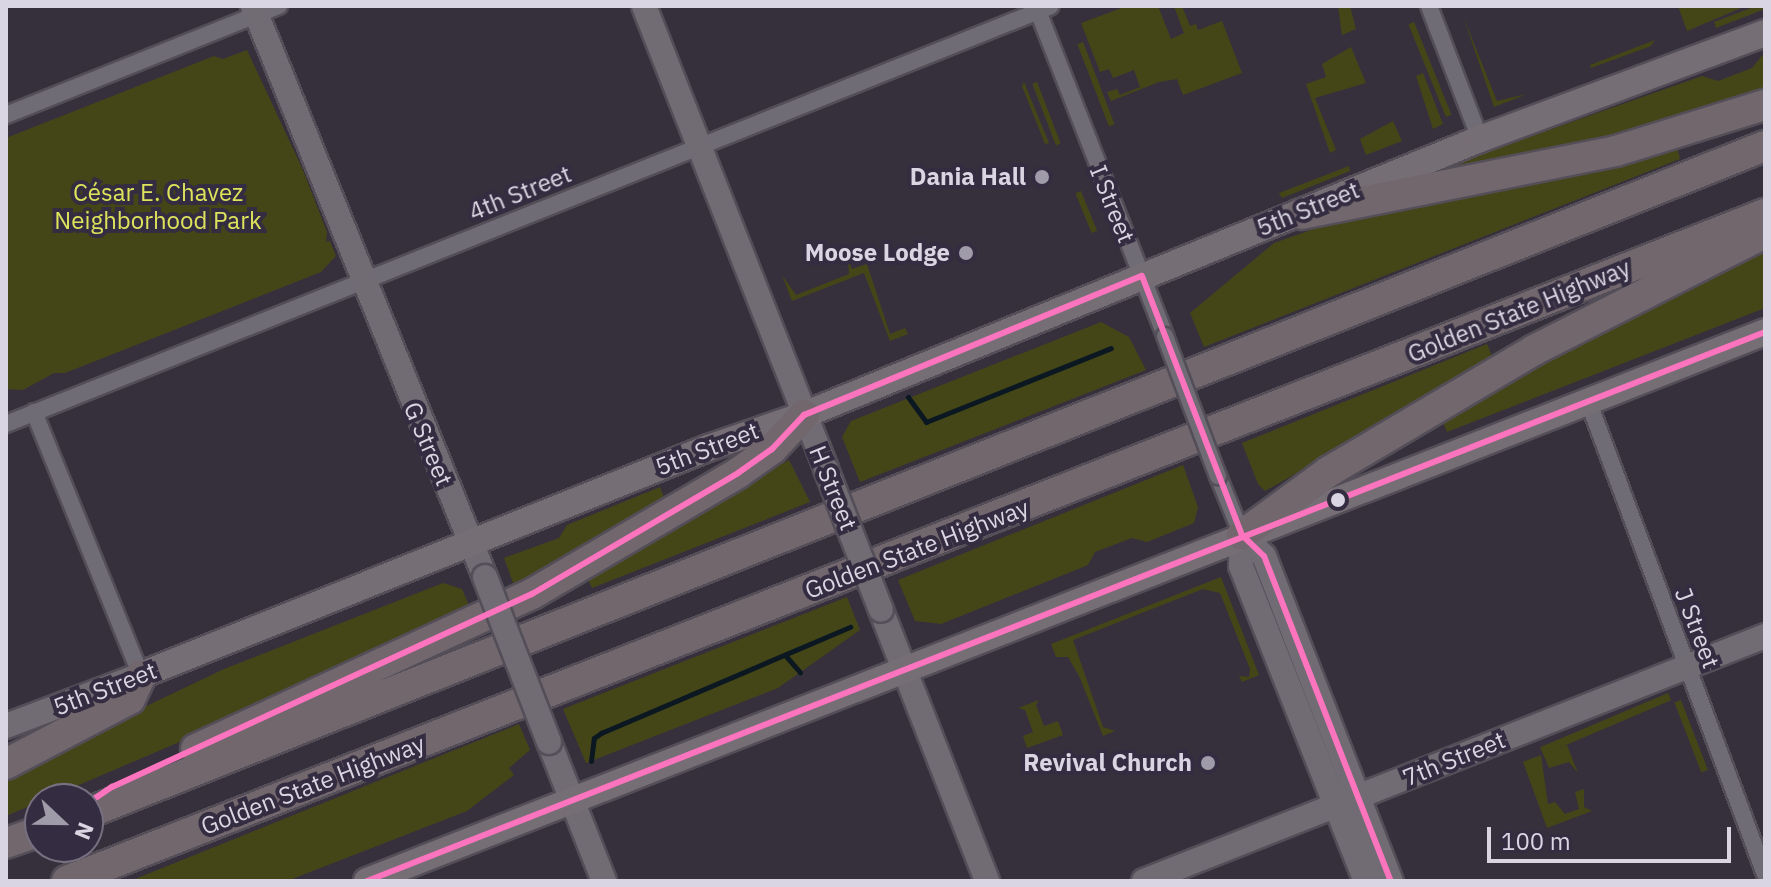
<!DOCTYPE html>
<meta charset="utf-8">
<style>
body{margin:0}
#map{position:relative;width:1771px;height:887px;overflow:hidden;background:#35303c;font-family:"IBM Plex Sans",sans-serif}
div>[style]{position:absolute}
[style*='--x']{left:calc(var(--x)*1px);top:calc(var(--y)*1px);width:calc(var(--w)*1px);rotate:calc(var(--a)*1deg)}
.green>*{inset:0;background:#454618;transform-origin:0 0}
.stream>*{height:5px;margin:-2.5px;padding:0 2.5px;transform-origin:2.5px;border-radius:2.5px;background:#0c1821}
.roads{filter:drop-shadow(2px 0 #534e58) drop-shadow(-2px 0 #534e58) drop-shadow(0 2px #534e58) drop-shadow(0 -2px #534e58)}
.street>*{height:16px;margin:-8px;padding:0 8px;transform-origin:8px;border-radius:8px;background:#706c76}
.secondary>*{height:24px;margin:-12px;padding:0 12px;transform-origin:12px;border-radius:12px;background:#716c73}
.primary>*{height:26px;margin:-13px;padding:0 13px;transform-origin:13px;border-radius:13px;background:#766e75}
.highway>*{height:30px;margin:-15px;padding:0 15px;transform-origin:15px;border-radius:15px;background:#71676d}
.bridges{filter:drop-shadow(2px 0 #534e58) drop-shadow(-2px 0 #534e58) drop-shadow(0 2px #534e58) drop-shadow(0 -2px #534e58)}
.street-bridge>*{height:16px;margin:-8px;padding:0 8px;transform-origin:8px;border-radius:8px;background:#706c76}
.secondary-bridge>*{height:24px;margin:-12px;padding:0 12px;transform-origin:12px;border-radius:12px;background:#716c73}
.bus-1>*{height:6px;margin:-3px;padding:0 3px;transform-origin:3px;border-radius:3px;background:#fc73be}
.dots>*{width:22px;height:22px;translate:-50% -50%;box-sizing:border-box;border:4px solid #342c40;border-radius:50%}
span{translate:-50% -50%;white-space:nowrap;text-align:center;line-height:1.15;-webkit-text-stroke:8px #342c40;paint-order:stroke}
.poi-label{font-size:24px;color:#dad5e2;font-weight:700}
.right{translate:-100% -50%;text-align:right}
.park-label{font-size:24px;color:#dde35b}
.street-label{font-size:24px;color:#dad5e2}
.frame{position:absolute;inset:0;border:8px solid #dad5e2;pointer-events:none}
.north{position:absolute;left:24px;top:783px;width:80px;height:80px;box-sizing:border-box;background:#342c40;border:2px solid #767081;border-radius:50%;rotate:112deg;font-size:22px;font-weight:700;line-height:32px;text-align:center;color:#dad5e2}
.north::after{content:'';display:block;margin:auto;width:28px;height:36px;background:#a09ba8;clip-path:polygon(50% 0,100% 100%,50% 72%,0 100%)}
.scale{position:absolute;left:1487px;top:827px;width:244px;height:36px;box-sizing:border-box;border:4px solid #dad5e2;border-top:0;padding-left:10px;font-size:24px;line-height:28px;white-space:nowrap;color:#dad5e2;-webkit-text-stroke:6px #342c40;paint-order:stroke}
</style>
<div id="map">
<div class="green">
<i style="clip-path:polygon(1127px 6px,1158px 6px,1171px 39px,1184px 33px,1174px 6px,1182px 6px,1190px 26px,1196px 24px,1198px 30px,1222px 21px,1242px 73px,1183px 95px,1177px 79px,1159px 82px,1111px 101px,1107px 92px,1117px 89px,1120px 95px,1140px 87px,1134px 70px,1113px 78px,1109px 69px,1100px 72px,1081px 23px)"></i>
<i style="clip-path:polygon(1338px 6px,1350px 6px,1356px 29px,1342px 35px)"></i>
<i style="clip-path:polygon(1678px 6px,1746px 6px,1687px 31px)"></i>
<i style="clip-path:polygon(1756px 6px,1765px 9px,1716px 28px,1714px 22px)"></i>
<i style="clip-path:polygon(1463px 16px,1497px 101px,1527px 94px,1494px 107px)"></i>
<i style="left:1414px;top:22px;width:100px;height:6px;rotate:68deg"></i>
<i style="clip-path:polygon(1655px 40px,1651px 46px,1591px 68px,1590px 65px)"></i>
<i style="left:1083px;top:42px;width:88px;height:6px;rotate:69deg"></i>
<i style="clip-path:polygon(1351px 47px,1366px 83px,1315px 98px,1336px 150px,1330px 153px,1306px 84px,1326px 77px,1322px 64px)"></i>
<i style="clip-path:polygon(247px 50px,303px 170px,327px 232px,326px 242px,330px 241px,336px 256px,321px 272px,65px 373px,54px 373px,23px 390px,6px 389px,6px 138px,214px 56px,223px 59px)"></i>
<i style="clip-path:polygon(1765px 52px,1765px 94px,1665px 126px,1452px 173px,1450px 165px,1702px 76px,1718px 81px,1752px 68px)"></i>
<i style="clip-path:polygon(1423px 73px,1443px 124px,1433px 129px,1416px 76px)"></i>
<i style="clip-path:polygon(1024px 82px,1049px 143px,1045px 144px,1022px 86px)"></i>
<i style="left:1037px;top:82px;width:66px;height:5px;rotate:69deg"></i>
<i style="clip-path:polygon(1393px 121px,1402px 141px,1366px 155px,1360px 139px)"></i>
<i style="clip-path:polygon(1676px 143px,1680px 159px,1204px 347px,1190px 313px,1274px 243px,1328px 224px)"></i>
<i style="clip-path:polygon(1349px 166px,1350px 171px,1282px 198px,1279px 193px)"></i>
<i style="left:1081px;top:191px;width:43px;height:6px;rotate:68deg"></i>
<i style="clip-path:polygon(1765px 247px,1765px 308px,1447px 432px,1441px 418px)"></i>
<i style="clip-path:polygon(848px 261px,852px 269px,867px 264px,890px 334px,905px 328px,908px 334px,890px 341px,864px 273px,792px 301px,782px 275px,796px 295px,849px 274px)"></i>
<i style="clip-path:polygon(1101px 322px,1129px 337px,1146px 370px,860px 482px,842px 437px,851px 421px)"></i>
<i style="clip-path:polygon(1487px 344px,1494px 361px,1265px 491px,1258px 484px,1242px 443px)"></i>
<i style="clip-path:polygon(789px 460px,810px 502px,592px 588px,585px 572px)"></i>
<i style="clip-path:polygon(1183px 465px,1198px 507px,1194px 523px,1147px 542px,1132px 538px,1095px 552px,1088px 565px,941px 624px,915px 621px,898px 580px)"></i>
<i style="clip-path:polygon(660px 487px,665px 500px,515px 588px,504px 558px,559px 538px,567px 525px)"></i>
<i style="clip-path:polygon(1221px 577px,1259px 675px,1242px 682px,1239px 676px,1249px 677px,1250px 669px,1220px 593px,1203px 589px,1073px 640px,1103px 727px,1115px 731px,1103px 736px,1080px 678px,1068px 657px,1056px 657px,1051px 644px)"></i>
<i style="clip-path:polygon(443px 583px,462px 589px,471px 610px,264px 706px,6px 816px,6px 773px,224px 669px)"></i>
<i style="clip-path:polygon(847px 597px,860px 630px,778px 688px,586px 763px,563px 709px)"></i>
<i style="left:1668px;top:693px;width:8px;height:139px;rotate:67deg"></i>
<i style="clip-path:polygon(1039px 700px,1036px 705px,1044px 726px,1058px 721px,1063px 735px,1027px 748px,1023px 736px,1033px 732px,1025px 710px,1018px 708px)"></i>
<i style="left:1681px;top:700px;width:75px;height:7px;rotate:69deg"></i>
<i style="clip-path:polygon(519px 724px,530px 750px,509px 768px,514px 775px,467px 811px,287px 881px,130px 881px)"></i>
<i style="clip-path:polygon(1567px 745px,1578px 773px,1569px 762px,1549px 768px,1543px 754px)"></i>
<i style="clip-path:polygon(1541px 755px,1548px 804px,1555px 802px,1565px 814px,1579px 809px,1575px 792px,1584px 789px,1584px 807px,1592px 811px,1547px 828px,1523px 762px)"></i>
</div>
<div class="stream">
<i style="--x:908;--y:397;--w:31;--a:54"></i>
<i style="--x:926;--y:422;--w:199;--a:-21.8"></i>
<i style="--x:785;--y:655;--w:23;--a:49"></i>
<i style="--x:591;--y:761;--w:23;--a:-83"></i>
<i style="--x:594;--y:738;--w:9;--a:-36"></i>
<i style="--x:601;--y:733;--w:271;--a:-23.1"></i>
</div>
<div class="roads">
<div class="street">
<i style="--x:1036;--y:6;--w:354;--a:68.6"></i>
<i style="--x:1429;--y:6;--w:142;--a:69"></i>
<i style="--x:6;--y:115;--w:294;--a:-21.8"></i>
<i style="--x:1587;--y:398;--w:508;--a:69.5"></i>
<i style="--x:34;--y:412;--w:284;--a:67.9"></i>
<i style="--x:6;--y:424;--w:1125;--a:-21.8"></i>
<i style="--x:1218;--y:476;--w:64;--a:67.9"></i>
</div>
<div class="secondary">
<i style="--x:253;--y:6;--w:616;--a:67.89"></i>
<i style="--x:644;--y:6;--w:497;--a:68.5"></i>
<i style="--x:1242;--y:535;--w:30;--a:44"></i>
<i style="--x:1264;--y:556;--w:349;--a:68.7"></i>
<i style="--x:1242;--y:535;--w:31;--a:92"></i>
<i style="--x:1241;--y:566;--w:339;--a:68.4"></i>
<i style="--x:881;--y:610;--w:291;--a:68.6"></i>
<i style="--x:6;--y:726;--w:144;--a:-20.7"></i>
<i style="--x:549;--y:742;--w:149;--a:68.4"></i>
<i style="--x:1144;--y:881;--w:668;--a:-21.53"></i>
</div>
<div class="primary">
<i style="--x:141;--y:675;--w:611;--a:-21.82"></i>
<i style="--x:708;--y:448;--w:102;--a:-19"></i>
<i style="--x:804;--y:415;--w:730;--a:-22.21"></i>
<i style="--x:1480;--y:139;--w:304;--a:-20.4"></i>
<i style="--x:367;--y:881;--w:1502;--a:-21.44"></i>
</div>
<div class="highway">
<i style="--x:1301;--y:214;--w:321;--a:-11.3"></i>
<i style="--x:1616;--y:151;--w:156;--a:-17.2"></i>
<i style="--x:1242;--y:535;--w:107;--a:-36.2"></i>
<i style="--x:1328;--y:472;--w:239;--a:-30.6"></i>
<i style="--x:1534;--y:350;--w:259;--a:-26.9"></i>
<i style="--x:196;--y:749;--w:370;--a:-24.8"></i>
<i style="--x:532;--y:594;--w:239;--a:-30.4"></i>
<i style="--x:738;--y:473;--w:42;--a:-35.2"></i>
<i style="--x:772;--y:449;--w:47;--a:-46.7"></i>
<i style="--x:6;--y:764;--w:140;--a:-27.7"></i>
<i style="--x:130;--y:699;--w:26;--a:-65"></i>
<i style="--x:88;--y:813;--w:1805;--a:-21.69"></i>
<i style="--x:6;--y:843;--w:36;--a:-19"></i>
<i style="--x:67;--y:881;--w:1824;--a:-21.45"></i>
</div>
</div>
<div class="bridges">
<div class="street-bridge">
<i style="--x:1165;--y:336;--w:150;--a:69.3"></i>
</div>
<div class="secondary-bridge">
<i style="--x:826;--y:469;--w:151;--a:68.7"></i>
<i style="--x:485;--y:577;--w:177;--a:68.8"></i>
</div>
</div>
<div class="bus-1">
<i style="--x:88;--y:803;--w:29;--a:-34"></i>
<i style="--x:112;--y:787;--w:462;--a:-24.7"></i>
<i style="--x:532;--y:594;--w:239;--a:-30.4"></i>
<i style="--x:738;--y:473;--w:42;--a:-35.2"></i>
<i style="--x:772;--y:449;--w:47;--a:-46.7"></i>
<i style="--x:804;--y:415;--w:365;--a:-22.4"></i>
<i style="--x:1142;--y:276;--w:278;--a:68.9"></i>
<i style="--x:1242;--y:535;--w:30;--a:44"></i>
<i style="--x:1264;--y:556;--w:349;--a:68.7"></i>
<i style="--x:367;--y:881;--w:1502;--a:-21.44"></i>
</div>
<div class="dots">
<i style="left:1042px;top:177px;background:#a09ba8"></i>
<i style="left:966px;top:253px;background:#a09ba8"></i>
<i style="left:1338px;top:500px;background:#dad5e2"></i>
<i style="left:1208px;top:763px;background:#a09ba8"></i>
</div>
<div class="poi-label">
<span class="right" style="left:1026px;top:177px">Dania Hall</span>
<span class="right" style="left:950px;top:253px">Moose Lodge</span>
<span class="right" style="left:1192px;top:763px">Revival Church</span>
</div>
<div class="park-label">
<span style="left:158px;top:207px">César E. Chavez<br>Neighborhood Park</span>
</div>
<div class="street-label">
<span style="left:520px;top:193px;rotate:-22deg">4th Street</span>
<span style="left:1112px;top:204px;rotate:68deg">I Street</span>
<span style="left:1308px;top:209px;rotate:-22deg">5th Street</span>
<span style="left:1519px;top:311px;rotate:-22deg">Golden State Highway</span>
<span style="left:428px;top:444px;rotate:67deg">G Street</span>
<span style="left:707px;top:449px;rotate:-21deg">5th Street</span>
<span style="left:833px;top:488px;rotate:68deg">H Street</span>
<span style="left:917px;top:549px;rotate:-21deg">Golden State Highway</span>
<span style="left:1697px;top:628px;rotate:69deg">J Street</span>
<span style="left:105px;top:689px;rotate:-21deg">5th Street</span>
<span style="left:1454px;top:759px;rotate:-22deg">7th Street</span>
<span style="left:313px;top:785px;rotate:-21deg">Golden State Highway</span>
</div>
<div class="frame"></div>
<div class="north">N</div>
<div class="scale">100 m</div>
</div>
